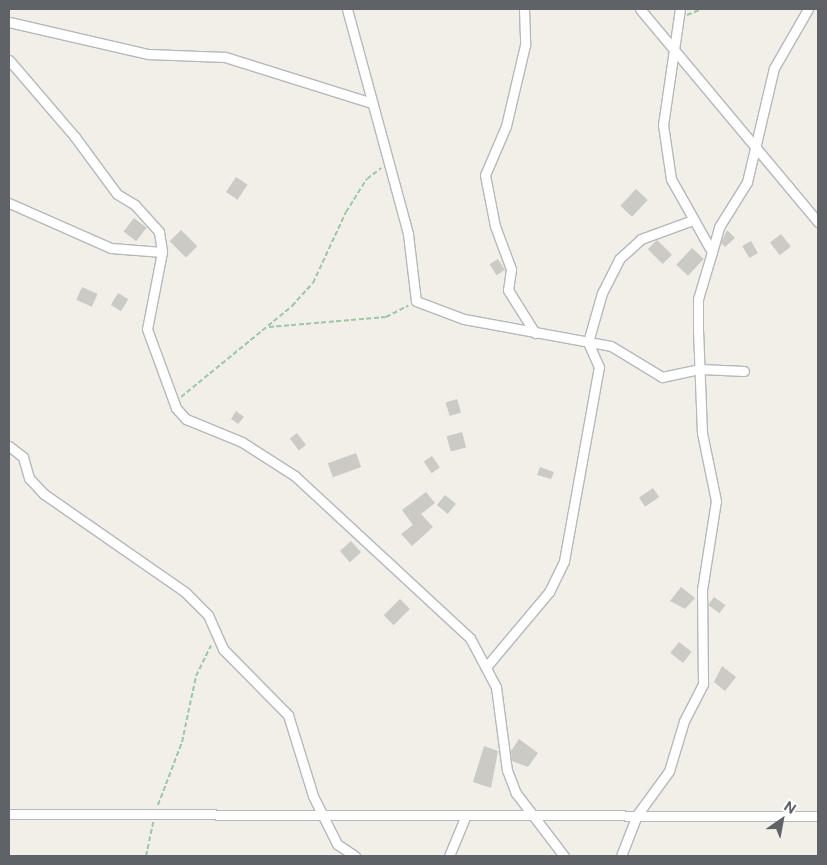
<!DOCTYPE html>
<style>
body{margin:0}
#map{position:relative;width:827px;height:865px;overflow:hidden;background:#f1efe8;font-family:"Public Sans",sans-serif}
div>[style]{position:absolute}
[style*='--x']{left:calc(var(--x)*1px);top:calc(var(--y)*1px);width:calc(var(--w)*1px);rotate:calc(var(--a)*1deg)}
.building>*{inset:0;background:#cccac5;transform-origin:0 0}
.path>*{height:2px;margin-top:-1px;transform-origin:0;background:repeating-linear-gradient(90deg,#9cc7a9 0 5px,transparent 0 7.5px)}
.roads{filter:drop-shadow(1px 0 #b5b8bc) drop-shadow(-1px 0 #b5b8bc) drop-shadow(0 1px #b5b8bc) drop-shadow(0 -1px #b5b8bc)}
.minor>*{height:9px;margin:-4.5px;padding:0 4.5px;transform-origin:4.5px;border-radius:4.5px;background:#fff}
span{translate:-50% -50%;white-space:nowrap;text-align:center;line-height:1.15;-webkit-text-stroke:4px #fff;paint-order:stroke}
.frame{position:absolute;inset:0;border:10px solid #5f6368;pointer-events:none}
.north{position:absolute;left:757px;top:795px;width:50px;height:50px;-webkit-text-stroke:4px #fff;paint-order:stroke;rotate:33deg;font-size:14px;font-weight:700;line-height:20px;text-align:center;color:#5f6368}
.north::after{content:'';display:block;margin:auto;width:18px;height:22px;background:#5f6368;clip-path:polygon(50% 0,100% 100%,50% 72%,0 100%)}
</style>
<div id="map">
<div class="building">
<i style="left:236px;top:177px;width:14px;height:18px;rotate:34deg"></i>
<i style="left:636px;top:189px;width:16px;height:23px;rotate:43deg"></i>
<i style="left:134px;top:218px;width:16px;height:17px;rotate:38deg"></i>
<i style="left:181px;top:230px;width:23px;height:16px;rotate:45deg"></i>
<i style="clip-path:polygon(727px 230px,735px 238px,725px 247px,721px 243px)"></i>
<i style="left:781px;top:234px;width:16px;height:14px;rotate:52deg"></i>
<i style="left:657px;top:240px;width:21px;height:13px;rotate:45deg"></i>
<i style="left:751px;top:241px;width:14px;height:10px;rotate:60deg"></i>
<i style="left:692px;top:248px;width:16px;height:23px;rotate:43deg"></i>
<i style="left:498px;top:259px;width:13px;height:10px;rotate:58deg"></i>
<i style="left:82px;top:287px;width:17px;height:14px;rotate:24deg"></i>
<i style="left:118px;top:293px;width:12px;height:14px;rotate:31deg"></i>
<i style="left:457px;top:399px;width:14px;height:12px;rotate:73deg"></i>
<i style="clip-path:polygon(236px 411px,244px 417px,238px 424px,231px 419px)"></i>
<i style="left:462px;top:432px;width:16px;height:16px;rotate:75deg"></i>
<i style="left:297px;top:433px;width:15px;height:9px;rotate:53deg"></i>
<i style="left:356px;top:453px;width:15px;height:30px;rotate:70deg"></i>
<i style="left:432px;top:456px;width:14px;height:10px;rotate:56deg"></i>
<i style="clip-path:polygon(540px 467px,554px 472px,551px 479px,537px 475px)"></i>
<i style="left:653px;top:488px;width:11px;height:17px;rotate:56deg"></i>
<i style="clip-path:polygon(426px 492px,435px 503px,421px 514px,433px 527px,412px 546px,401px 534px,413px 525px,402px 510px)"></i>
<i style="left:445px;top:495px;width:14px;height:13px;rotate:39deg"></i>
<i style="left:351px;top:541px;width:15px;height:15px;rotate:48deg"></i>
<i style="clip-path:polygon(681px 587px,695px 598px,685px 609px,670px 601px)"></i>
<i style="left:714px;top:597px;width:14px;height:10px;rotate:36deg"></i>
<i style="left:400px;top:599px;width:14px;height:23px;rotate:45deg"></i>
<i style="left:679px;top:642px;width:16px;height:14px;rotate:38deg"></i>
<i style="clip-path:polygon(722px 666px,736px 677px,725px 691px,714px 682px)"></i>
<i style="clip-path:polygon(519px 739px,538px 753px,528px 767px,512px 761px,511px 751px)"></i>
<i style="clip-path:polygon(484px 746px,498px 751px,491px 788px,473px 782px)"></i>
</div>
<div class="path">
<i style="--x:687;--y:15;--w:16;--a:-22"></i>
<i style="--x:269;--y:327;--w:117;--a:-4.9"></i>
<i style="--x:386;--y:317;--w:25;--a:-27"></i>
<i style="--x:181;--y:397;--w:144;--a:-39.3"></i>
<i style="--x:292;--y:306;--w:31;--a:-48"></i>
<i style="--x:313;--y:283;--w:78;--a:-65.1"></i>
<i style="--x:346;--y:212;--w:39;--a:-58"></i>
<i style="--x:367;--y:179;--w:18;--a:-38"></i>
<i style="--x:158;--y:805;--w:67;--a:-69.1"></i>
<i style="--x:182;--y:742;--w:67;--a:-78"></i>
<i style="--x:196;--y:676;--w:34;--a:-64"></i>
<i style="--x:146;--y:856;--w:35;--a:-78"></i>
</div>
<div class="roads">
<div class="minor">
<i style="--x:347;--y:9;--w:233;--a:74.8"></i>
<i style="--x:408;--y:234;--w:67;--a:83.2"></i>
<i style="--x:416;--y:301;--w:51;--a:20.6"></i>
<i style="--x:464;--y:319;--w:149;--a:10.4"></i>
<i style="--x:611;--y:346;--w:60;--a:31.3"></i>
<i style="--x:662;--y:377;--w:40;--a:-12"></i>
<i style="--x:701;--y:369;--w:43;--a:2.7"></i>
<i style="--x:524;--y:9;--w:36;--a:88"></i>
<i style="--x:525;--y:45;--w:83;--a:103.2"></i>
<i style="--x:506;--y:126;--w:53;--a:113.2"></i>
<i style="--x:485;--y:175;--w:52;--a:78.9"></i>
<i style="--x:495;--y:226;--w:46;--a:69.6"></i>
<i style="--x:511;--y:269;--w:21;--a:98"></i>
<i style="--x:508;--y:290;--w:51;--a:57.9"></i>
<i style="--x:640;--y:9;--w:278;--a:50.1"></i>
<i style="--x:9;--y:22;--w:143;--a:13"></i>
<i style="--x:148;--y:54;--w:77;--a:2.2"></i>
<i style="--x:225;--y:57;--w:154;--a:17.4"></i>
<i style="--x:9;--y:60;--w:101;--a:49.4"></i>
<i style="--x:75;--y:137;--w:71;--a:53.6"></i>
<i style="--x:117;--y:194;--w:21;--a:31"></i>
<i style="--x:135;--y:205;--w:36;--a:48"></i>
<i style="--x:159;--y:232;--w:20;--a:81"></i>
<i style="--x:162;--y:252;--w:78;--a:101"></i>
<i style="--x:147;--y:329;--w:84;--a:69.8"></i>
<i style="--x:176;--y:408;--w:15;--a:48"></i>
<i style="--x:186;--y:419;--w:61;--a:22.3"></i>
<i style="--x:242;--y:442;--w:63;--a:32.7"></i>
<i style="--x:295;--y:476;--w:238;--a:42.8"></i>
<i style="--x:470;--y:638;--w:55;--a:62"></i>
<i style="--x:496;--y:687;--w:84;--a:82.5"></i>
<i style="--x:507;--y:770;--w:25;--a:69"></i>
<i style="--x:516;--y:793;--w:79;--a:52.7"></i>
<i style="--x:9;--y:203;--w:111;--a:23.8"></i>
<i style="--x:111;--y:248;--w:51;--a:4.5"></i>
<i style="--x:712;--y:252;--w:26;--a:-74"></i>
<i style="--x:719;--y:227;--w:53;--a:-58.1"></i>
<i style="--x:747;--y:182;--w:117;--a:-76.7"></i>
<i style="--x:774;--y:68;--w:68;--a:-60"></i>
<i style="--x:9;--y:446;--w:18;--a:38"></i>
<i style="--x:23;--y:457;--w:22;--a:74"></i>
<i style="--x:29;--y:478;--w:22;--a:47"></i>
<i style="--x:44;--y:494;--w:172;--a:34.8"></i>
<i style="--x:185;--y:592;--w:33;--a:45"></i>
<i style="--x:208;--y:615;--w:37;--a:66"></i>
<i style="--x:223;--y:649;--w:93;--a:45.4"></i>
<i style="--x:288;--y:715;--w:85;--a:72.8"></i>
<i style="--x:313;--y:796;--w:54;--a:63.4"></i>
<i style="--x:337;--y:844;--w:22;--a:34"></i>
<i style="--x:486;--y:667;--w:98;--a:-50"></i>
<i style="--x:549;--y:592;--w:34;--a:-64"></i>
<i style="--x:564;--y:561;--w:197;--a:-79.8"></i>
<i style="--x:599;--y:367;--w:27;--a:-114"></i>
<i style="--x:588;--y:342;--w:51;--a:-74.1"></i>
<i style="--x:602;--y:293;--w:38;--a:-63"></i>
<i style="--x:619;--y:259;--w:30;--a:-42"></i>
<i style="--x:641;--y:239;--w:55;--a:-20.1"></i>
<i style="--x:9;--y:814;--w:809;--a:0.14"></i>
<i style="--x:449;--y:856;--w:44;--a:-67.5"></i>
<i style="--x:621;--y:856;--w:44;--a:-68.7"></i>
<i style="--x:637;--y:815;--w:54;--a:-54"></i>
<i style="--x:669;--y:771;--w:52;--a:-73.3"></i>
<i style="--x:684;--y:721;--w:42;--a:-62.8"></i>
<i style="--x:703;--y:684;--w:94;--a:-90.6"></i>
<i style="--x:702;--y:590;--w:90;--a:-81.1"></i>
<i style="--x:716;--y:501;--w:69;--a:-101.6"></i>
<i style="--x:702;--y:433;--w:102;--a:-92.2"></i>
<i style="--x:698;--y:331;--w:32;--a:-90"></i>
<i style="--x:698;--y:299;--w:49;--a:-73.4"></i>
<i style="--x:712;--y:252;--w:84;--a:-119.3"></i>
<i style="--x:671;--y:179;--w:55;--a:-98.4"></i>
<i style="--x:663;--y:125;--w:117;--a:-81.7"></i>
</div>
</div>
<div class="frame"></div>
<div class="north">N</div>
</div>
